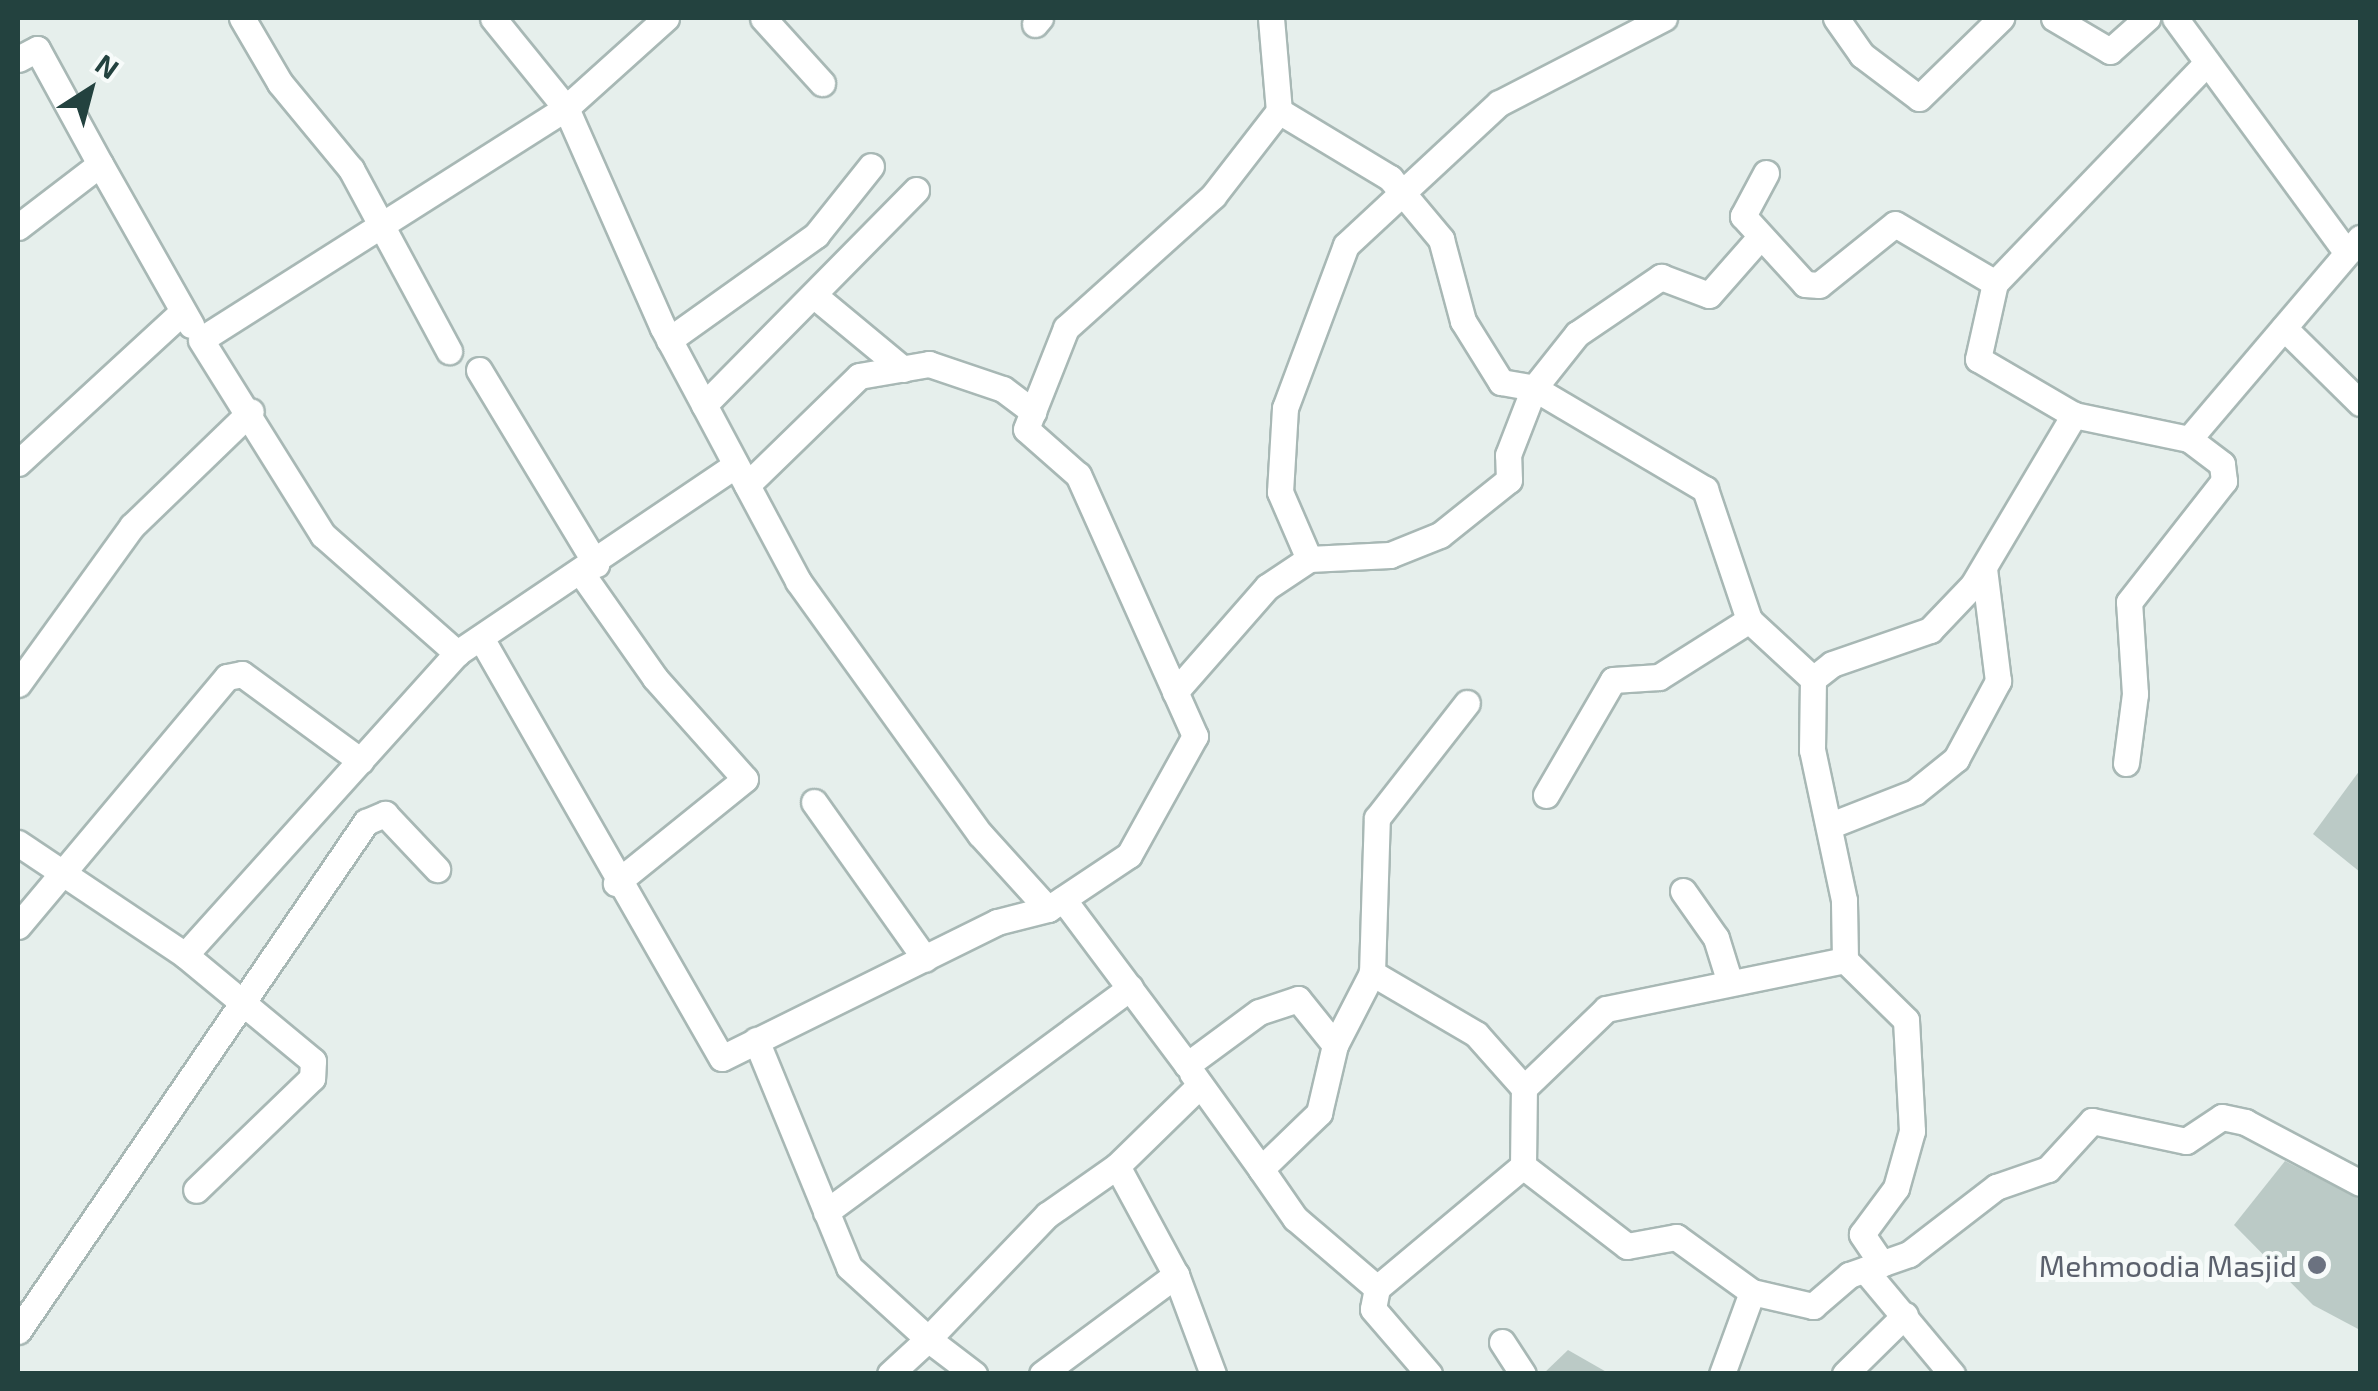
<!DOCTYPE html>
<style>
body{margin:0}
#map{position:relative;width:2378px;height:1391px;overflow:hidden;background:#e6efec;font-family:"Exo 2",sans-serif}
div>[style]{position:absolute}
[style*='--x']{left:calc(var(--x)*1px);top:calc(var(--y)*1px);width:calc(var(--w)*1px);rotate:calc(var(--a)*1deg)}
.building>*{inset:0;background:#bbcac6}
.roads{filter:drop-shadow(2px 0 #a8b8b5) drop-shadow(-2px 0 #a8b8b5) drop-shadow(0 2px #a8b8b5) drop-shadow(0 -2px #a8b8b5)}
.street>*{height:25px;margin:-12.5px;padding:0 12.5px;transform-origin:12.5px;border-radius:12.5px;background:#fff}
.dots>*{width:28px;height:28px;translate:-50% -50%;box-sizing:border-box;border:5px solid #f7fbfa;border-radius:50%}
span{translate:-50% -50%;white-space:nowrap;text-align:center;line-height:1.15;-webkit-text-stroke:10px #f7fbfa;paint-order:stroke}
.worship-label{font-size:30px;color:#5b616d}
.right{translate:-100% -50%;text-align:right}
.frame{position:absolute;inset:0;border:20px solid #23423f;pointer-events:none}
.north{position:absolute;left:40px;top:40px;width:100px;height:100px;-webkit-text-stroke:8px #f7fbfa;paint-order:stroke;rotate:36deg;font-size:28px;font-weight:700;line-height:40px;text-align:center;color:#23423f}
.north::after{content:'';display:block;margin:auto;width:35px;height:45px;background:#23423f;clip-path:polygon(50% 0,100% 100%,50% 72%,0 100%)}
</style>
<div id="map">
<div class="building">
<i style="clip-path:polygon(2360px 770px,2360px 872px,2313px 834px)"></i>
<i style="clip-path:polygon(2285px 1161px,2360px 1199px,2360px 1330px,2313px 1305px,2234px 1225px)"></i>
<i style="clip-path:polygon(1568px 1350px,1610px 1374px,1543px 1374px)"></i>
</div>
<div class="roads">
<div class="street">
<i style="--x:242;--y:18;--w:75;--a:59.7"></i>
<i style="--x:280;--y:83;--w:112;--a:50.5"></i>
<i style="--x:351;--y:169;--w:207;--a:61.7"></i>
<i style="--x:493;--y:18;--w:116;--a:51"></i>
<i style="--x:566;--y:108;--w:240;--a:66.2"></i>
<i style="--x:663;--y:328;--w:287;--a:61.9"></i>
<i style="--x:798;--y:581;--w:312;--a:54.3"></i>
<i style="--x:980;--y:834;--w:101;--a:47.8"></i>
<i style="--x:1048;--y:909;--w:97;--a:-33.7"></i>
<i style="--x:1129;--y:855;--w:136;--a:-61"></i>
<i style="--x:1195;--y:736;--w:286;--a:-114.1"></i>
<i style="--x:1078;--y:475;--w:69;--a:-138.5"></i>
<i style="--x:1026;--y:429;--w:109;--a:-68.4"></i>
<i style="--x:1066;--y:328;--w:198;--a:-41.9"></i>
<i style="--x:1213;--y:196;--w:108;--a:-52.2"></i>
<i style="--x:666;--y:18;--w:135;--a:138"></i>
<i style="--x:566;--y:108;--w:432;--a:147.6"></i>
<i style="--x:201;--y:340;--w:230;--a:58"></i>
<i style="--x:323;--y:535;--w:179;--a:41.4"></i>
<i style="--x:457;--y:653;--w:336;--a:-34"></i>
<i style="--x:763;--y:18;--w:88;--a:47.8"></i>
<i style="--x:1271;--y:18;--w:93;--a:85.1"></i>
<i style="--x:1279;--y:111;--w:130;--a:31.1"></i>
<i style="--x:1390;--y:178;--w:80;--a:50.1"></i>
<i style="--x:1441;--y:239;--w:85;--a:75"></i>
<i style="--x:1463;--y:321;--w:72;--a:58.1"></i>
<i style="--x:1501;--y:382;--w:34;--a:10"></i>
<i style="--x:1534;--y:388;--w:199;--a:30.6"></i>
<i style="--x:1705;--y:489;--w:138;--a:71.4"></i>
<i style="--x:1749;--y:620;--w:87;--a:42.7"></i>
<i style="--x:1664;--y:18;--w:186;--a:152.7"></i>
<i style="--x:1499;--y:103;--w:209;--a:137.1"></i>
<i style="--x:1346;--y:245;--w:174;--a:110.5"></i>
<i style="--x:1285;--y:408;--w:84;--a:93.4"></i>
<i style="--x:1280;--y:492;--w:73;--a:66.6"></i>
<i style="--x:1309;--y:559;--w:81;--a:-2.8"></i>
<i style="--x:1390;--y:555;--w:54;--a:-21.8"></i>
<i style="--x:1440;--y:535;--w:88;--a:-38.6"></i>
<i style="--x:1509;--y:480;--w:25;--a:-92"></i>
<i style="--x:1508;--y:455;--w:72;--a:-68.8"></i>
<i style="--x:1534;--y:388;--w:69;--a:-51.5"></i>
<i style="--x:1577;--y:334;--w:102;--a:-34.2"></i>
<i style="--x:1661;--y:277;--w:51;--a:20.6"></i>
<i style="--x:1709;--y:295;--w:76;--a:-48.7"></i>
<i style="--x:1836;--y:18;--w:45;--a:54.9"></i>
<i style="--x:1862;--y:55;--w:71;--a:37"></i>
<i style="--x:1919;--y:98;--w:115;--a:-44.3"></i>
<i style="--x:2054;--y:18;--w:65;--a:30.5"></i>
<i style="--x:2110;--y:51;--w:50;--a:-41.7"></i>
<i style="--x:2175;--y:18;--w:291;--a:53.8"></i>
<i style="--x:1035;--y:24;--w:8;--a:-50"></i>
<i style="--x:100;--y:164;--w:185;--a:60.5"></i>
<i style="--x:1766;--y:173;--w:49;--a:118.1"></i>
<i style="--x:1743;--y:216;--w:92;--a:47.6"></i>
<i style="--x:1805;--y:284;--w:14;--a:4"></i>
<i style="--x:1819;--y:285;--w:97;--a:-38.8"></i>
<i style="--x:1895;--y:224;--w:116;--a:30.5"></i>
<i style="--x:18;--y:227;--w:103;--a:-37.5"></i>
<i style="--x:100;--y:164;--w:131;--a:-118.7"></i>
<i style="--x:37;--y:49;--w:21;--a:152"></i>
<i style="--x:816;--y:297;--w:113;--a:39.6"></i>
<i style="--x:2284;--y:328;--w:107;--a:44.6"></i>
<i style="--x:669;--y:340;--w:181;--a:-35.5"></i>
<i style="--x:816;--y:235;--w:88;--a:-51.4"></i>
<i style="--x:479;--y:370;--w:227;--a:58.9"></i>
<i style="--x:704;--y:405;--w:302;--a:-45.4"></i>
<i style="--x:2074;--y:415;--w:111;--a:-149.7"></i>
<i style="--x:1978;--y:359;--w:78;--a:-77.4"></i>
<i style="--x:1995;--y:283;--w:304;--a:-46.1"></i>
<i style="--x:18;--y:463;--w:223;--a:-42.6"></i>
<i style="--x:747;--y:485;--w:156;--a:-44.2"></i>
<i style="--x:859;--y:376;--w:71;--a:-9.7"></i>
<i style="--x:929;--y:364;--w:78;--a:18.7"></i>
<i style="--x:1003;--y:389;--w:38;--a:37"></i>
<i style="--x:582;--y:574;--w:127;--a:54.9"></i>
<i style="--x:655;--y:678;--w:135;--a:48.3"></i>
<i style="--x:745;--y:779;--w:166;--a:141.1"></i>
<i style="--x:481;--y:638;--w:484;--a:60.2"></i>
<i style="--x:722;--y:1058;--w:307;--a:-26.3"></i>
<i style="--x:997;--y:922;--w:53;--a:-14.3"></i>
<i style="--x:18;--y:684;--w:195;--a:-54.2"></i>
<i style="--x:132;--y:526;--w:165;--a:-44"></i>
<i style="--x:1175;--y:692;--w:140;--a:-48.8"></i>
<i style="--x:1267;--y:587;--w:50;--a:-33.7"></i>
<i style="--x:2126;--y:763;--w:70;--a:-82.6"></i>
<i style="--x:2135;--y:694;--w:92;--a:-93.7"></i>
<i style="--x:2129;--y:602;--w:154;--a:-51.9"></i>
<i style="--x:2224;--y:481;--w:17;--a:-97"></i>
<i style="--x:2222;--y:464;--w:41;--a:-142.9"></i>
<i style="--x:1546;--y:795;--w:133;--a:-59.8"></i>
<i style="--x:1613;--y:680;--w:46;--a:-3.7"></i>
<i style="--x:1659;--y:677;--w:107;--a:-32.3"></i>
<i style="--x:814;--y:802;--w:192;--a:54.7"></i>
<i style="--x:1831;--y:825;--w:90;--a:-21.4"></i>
<i style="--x:1915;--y:792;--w:53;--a:-38.8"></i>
<i style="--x:1956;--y:759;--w:89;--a:-61.7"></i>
<i style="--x:1998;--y:681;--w:114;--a:-97.1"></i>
<i style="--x:18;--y:843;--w:201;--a:33.8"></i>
<i style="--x:185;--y:955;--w:166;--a:39.6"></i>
<i style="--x:313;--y:1061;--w:17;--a:93"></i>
<i style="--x:312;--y:1078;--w:161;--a:136"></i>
<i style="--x:1683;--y:891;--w:57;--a:54.9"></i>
<i style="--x:1716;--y:938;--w:47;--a:72.7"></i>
<i style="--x:1063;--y:899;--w:207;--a:53.2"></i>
<i style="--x:1187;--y:1065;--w:89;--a:-36.4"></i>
<i style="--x:1259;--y:1012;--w:41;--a:-18.4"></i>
<i style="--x:1298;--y:999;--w:59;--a:51.2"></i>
<i style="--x:1335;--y:1045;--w:81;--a:-62.8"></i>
<i style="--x:1372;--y:973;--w:155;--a:-88.2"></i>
<i style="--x:1377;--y:818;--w:146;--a:-52"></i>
<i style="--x:18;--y:926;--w:325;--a:-50"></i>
<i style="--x:227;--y:677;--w:15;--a:-11"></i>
<i style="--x:242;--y:674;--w:147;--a:36.2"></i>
<i style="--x:185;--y:955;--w:406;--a:-48"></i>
<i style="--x:756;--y:1040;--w:245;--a:67.7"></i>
<i style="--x:849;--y:1267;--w:107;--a:42.3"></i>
<i style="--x:928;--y:1339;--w:172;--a:-46.2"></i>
<i style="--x:1047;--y:1215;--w:85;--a:-35"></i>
<i style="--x:1117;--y:1166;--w:116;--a:-44.3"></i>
<i style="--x:1192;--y:1073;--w:118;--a:54.3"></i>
<i style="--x:1261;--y:1169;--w:81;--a:-44"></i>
<i style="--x:1319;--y:1113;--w:70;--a:-76.8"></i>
<i style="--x:1524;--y:1088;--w:114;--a:-43.9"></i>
<i style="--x:1606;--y:1009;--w:244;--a:-11.6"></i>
<i style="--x:1117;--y:1166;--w:124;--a:61.6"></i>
<i style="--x:1176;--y:1275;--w:106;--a:69.5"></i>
<i style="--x:1523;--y:1166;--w:131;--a:37.6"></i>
<i style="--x:1627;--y:1246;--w:50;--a:-10.4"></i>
<i style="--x:1676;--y:1237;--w:94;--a:35.9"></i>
<i style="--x:1261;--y:1169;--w:60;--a:55.2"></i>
<i style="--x:1295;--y:1218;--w:108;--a:40.5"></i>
<i style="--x:1377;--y:1288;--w:190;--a:-39.9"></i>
<i style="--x:1523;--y:1166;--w:78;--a:-89.3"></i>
<i style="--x:1524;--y:1088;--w:72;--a:-131.6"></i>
<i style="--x:1476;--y:1034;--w:121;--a:-149.6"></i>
<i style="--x:826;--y:1212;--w:378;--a:-36.4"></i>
<i style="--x:1882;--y:1264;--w:36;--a:-124"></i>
<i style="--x:1862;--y:1234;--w:57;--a:-53.5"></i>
<i style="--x:1896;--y:1188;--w:59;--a:-74.3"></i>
<i style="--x:1912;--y:1131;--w:111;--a:-93.1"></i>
<i style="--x:1906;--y:1020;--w:86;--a:-135.5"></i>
<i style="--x:1845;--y:960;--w:60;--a:-91"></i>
<i style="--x:1844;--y:900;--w:153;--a:-102"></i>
<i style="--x:1812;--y:750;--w:71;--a:-89.2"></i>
<i style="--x:1813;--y:679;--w:24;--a:-38"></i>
<i style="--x:1832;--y:664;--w:104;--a:-19.1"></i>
<i style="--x:1930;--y:630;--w:62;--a:-46.3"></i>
<i style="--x:1973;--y:585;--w:198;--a:-59.3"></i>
<i style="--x:2074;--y:415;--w:117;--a:11.8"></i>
<i style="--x:2189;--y:439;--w:264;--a:-49.6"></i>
<i style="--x:1865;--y:1270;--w:136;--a:50.1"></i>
<i style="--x:1377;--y:1288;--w:21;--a:101"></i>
<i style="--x:1373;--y:1309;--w:86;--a:49.3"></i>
<i style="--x:18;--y:1331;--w:617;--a:-55.64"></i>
<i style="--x:366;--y:822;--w:21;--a:-23"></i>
<i style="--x:385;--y:814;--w:76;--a:46.6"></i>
<i style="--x:1502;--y:1342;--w:38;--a:57"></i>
<i style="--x:890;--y:1374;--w:52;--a:-42.6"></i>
<i style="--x:928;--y:1339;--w:58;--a:37.3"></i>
<i style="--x:1042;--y:1374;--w:167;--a:-36.5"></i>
<i style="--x:1722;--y:1374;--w:87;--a:-69.9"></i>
<i style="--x:1752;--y:1292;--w:63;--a:12.9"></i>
<i style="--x:1813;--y:1306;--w:48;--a:-40.7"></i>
<i style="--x:1849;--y:1275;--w:64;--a:-19.3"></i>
<i style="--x:1909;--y:1254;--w:110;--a:-37.6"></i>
<i style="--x:1996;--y:1187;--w:55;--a:-19.1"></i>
<i style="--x:2048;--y:1169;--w:65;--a:-47.5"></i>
<i style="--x:2092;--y:1121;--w:96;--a:12"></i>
<i style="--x:2186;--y:1141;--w:43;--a:-33.7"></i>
<i style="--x:2222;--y:1117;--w:24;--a:12"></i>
<i style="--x:2245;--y:1122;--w:130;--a:27.9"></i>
<i style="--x:1845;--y:1374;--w:84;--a:-44.5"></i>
</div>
</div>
<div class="dots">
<i style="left:2317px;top:1265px;background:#6b7280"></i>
</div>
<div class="worship-label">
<span class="right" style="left:2297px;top:1265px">Mehmoodia Masjid</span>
</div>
<div class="frame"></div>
<div class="north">N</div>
</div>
